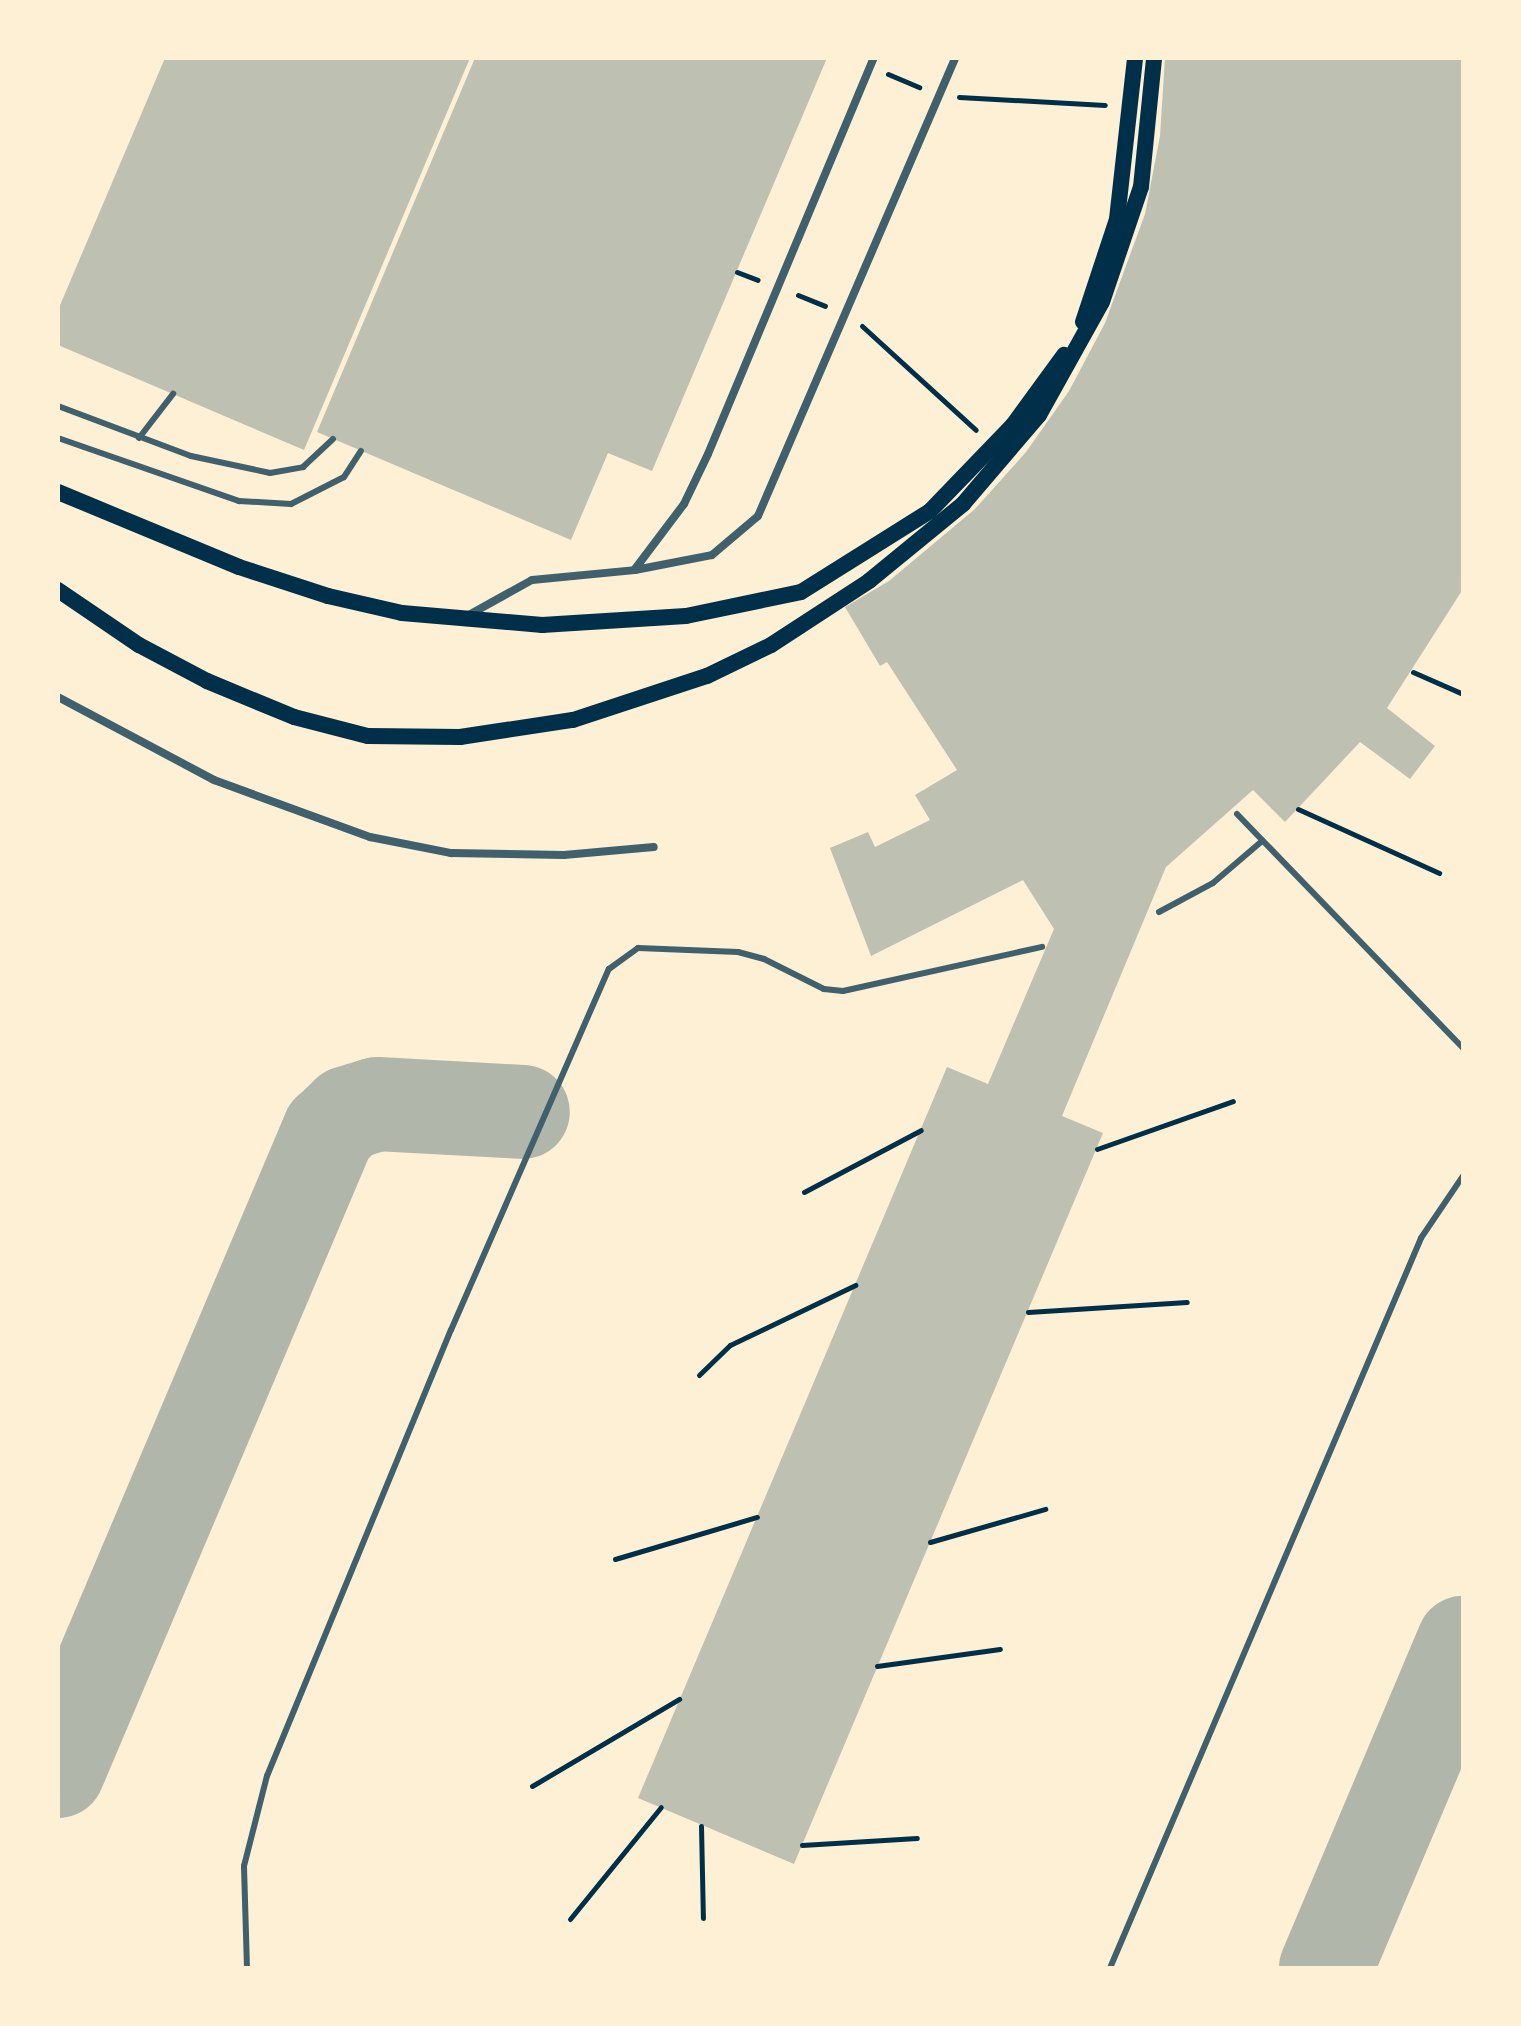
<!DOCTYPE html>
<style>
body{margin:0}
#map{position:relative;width:1521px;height:2026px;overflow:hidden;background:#fdf0d5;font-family:Montserrat,sans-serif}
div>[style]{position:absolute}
.taxiway>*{height:94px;margin:-47px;padding:0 47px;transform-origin:47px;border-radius:47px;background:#b1b6ab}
.building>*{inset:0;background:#bec0b2}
.path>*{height:5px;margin:-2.5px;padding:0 2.5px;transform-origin:2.5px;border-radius:2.5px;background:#003049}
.service>*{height:6px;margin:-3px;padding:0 3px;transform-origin:3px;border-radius:3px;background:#3f606c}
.minor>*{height:8px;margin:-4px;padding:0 4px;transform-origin:4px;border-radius:4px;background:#3f606c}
.secondary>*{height:16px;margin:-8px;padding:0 8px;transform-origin:8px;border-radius:8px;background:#003049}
span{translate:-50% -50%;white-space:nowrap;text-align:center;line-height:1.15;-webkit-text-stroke:8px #fdf0d5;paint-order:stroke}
.frame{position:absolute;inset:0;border:60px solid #fdf0d5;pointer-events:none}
</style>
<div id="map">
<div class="taxiway">
<div style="left:58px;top:1771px;width:695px;rotate:-67.05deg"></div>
<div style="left:329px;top:1131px;width:26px;rotate:-43deg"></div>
<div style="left:348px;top:1113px;width:30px;rotate:-17deg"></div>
<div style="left:377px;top:1104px;width:146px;rotate:3.1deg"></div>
<div style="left:1326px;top:1968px;width:353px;rotate:-67.1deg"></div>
</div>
<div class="building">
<div style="clip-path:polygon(165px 58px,470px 58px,304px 450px,58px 345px,58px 310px)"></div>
<div style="clip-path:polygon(475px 58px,827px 58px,652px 471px,608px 453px,571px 540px,317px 432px)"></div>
<div style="clip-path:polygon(1165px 58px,1463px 58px,1463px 589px,1387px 708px,1435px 746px,1410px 779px,1360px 742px,1285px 822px,1253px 790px,1166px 867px,1062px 1116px,1103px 1133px,794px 1864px,638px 1798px,947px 1067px,988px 1084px,1054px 929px,1023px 880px,871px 956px,830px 848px,868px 832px,875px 847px,930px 820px,915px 795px,957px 770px,887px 662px,880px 666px,845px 607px,889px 581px,975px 509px,1026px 452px,1069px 391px,1105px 323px,1145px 214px,1160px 136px)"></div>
</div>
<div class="path">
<div style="left:888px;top:74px;width:34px;rotate:23deg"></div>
<div style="left:959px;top:97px;width:146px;rotate:3.1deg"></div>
<div style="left:737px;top:272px;width:22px;rotate:21deg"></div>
<div style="left:798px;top:295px;width:29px;rotate:22deg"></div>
<div style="left:862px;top:326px;width:154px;rotate:42.4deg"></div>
<div style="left:1413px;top:672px;width:55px;rotate:23.7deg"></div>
<div style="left:1298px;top:809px;width:155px;rotate:24.4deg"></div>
<div style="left:1097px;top:1149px;width:144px;rotate:-19.4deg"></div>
<div style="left:804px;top:1192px;width:132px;rotate:-27.9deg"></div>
<div style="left:1028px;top:1312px;width:159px;rotate:-3.6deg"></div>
<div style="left:699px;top:1375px;width:43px;rotate:-44.1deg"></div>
<div style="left:730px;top:1345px;width:139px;rotate:-25.6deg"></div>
<div style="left:930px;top:1542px;width:120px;rotate:-16deg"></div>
<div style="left:615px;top:1559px;width:148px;rotate:-16.5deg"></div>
<div style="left:877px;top:1666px;width:124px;rotate:-7.9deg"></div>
<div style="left:532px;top:1786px;width:171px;rotate:-30.6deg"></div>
<div style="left:701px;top:1826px;width:92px;rotate:88.8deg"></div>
<div style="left:802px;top:1845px;width:115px;rotate:-3.5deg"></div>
<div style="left:570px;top:1919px;width:144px;rotate:-50.9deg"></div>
</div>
<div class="service">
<div style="left:58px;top:406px;width:142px;rotate:20.6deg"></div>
<div style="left:191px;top:456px;width:81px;rotate:12.1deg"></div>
<div style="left:270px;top:473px;width:34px;rotate:-10deg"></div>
<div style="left:303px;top:467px;width:41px;rotate:-43deg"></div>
<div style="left:58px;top:438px;width:192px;rotate:19.2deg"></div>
<div style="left:239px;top:501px;width:52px;rotate:3.3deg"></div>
<div style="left:291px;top:504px;width:59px;rotate:-27deg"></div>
<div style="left:344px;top:477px;width:31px;rotate:-57deg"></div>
<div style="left:139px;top:438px;width:56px;rotate:-52.3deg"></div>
<div style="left:1237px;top:814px;width:325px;rotate:46deg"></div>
<div style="left:1159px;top:912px;width:61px;rotate:-28.2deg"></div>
<div style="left:1213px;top:883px;width:65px;rotate:-40.6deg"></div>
<div style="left:247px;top:1968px;width:102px;rotate:-91.7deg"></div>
<div style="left:244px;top:1866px;width:93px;rotate:-75.7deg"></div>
<div style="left:267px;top:1776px;width:482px;rotate:-67.6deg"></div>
<div style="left:451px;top:1330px;width:394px;rotate:-66.4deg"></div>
<div style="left:609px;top:969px;width:36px;rotate:-36deg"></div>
<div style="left:638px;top:948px;width:100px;rotate:2.3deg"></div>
<div style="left:738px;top:952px;width:27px;rotate:15deg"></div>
<div style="left:764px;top:959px;width:67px;rotate:26.6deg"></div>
<div style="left:824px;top:989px;width:19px;rotate:6deg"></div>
<div style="left:843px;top:991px;width:204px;rotate:-12.5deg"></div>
<div style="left:1110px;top:1968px;width:793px;rotate:-66.92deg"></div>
<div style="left:1421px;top:1238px;width:75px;rotate:-55.9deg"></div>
</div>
<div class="minor">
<div style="left:635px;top:569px;width:81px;rotate:-53deg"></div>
<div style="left:684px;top:504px;width:55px;rotate:-64.4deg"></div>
<div style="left:708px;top:454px;width:429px;rotate:-67.3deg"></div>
<div style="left:467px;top:616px;width:74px;rotate:-29deg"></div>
<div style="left:532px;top:580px;width:103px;rotate:-5.5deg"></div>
<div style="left:635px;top:570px;width:78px;rotate:-11deg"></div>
<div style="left:712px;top:555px;width:60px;rotate:-40.3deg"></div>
<div style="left:758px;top:516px;width:499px;rotate:-66.7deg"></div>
<div style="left:58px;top:697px;width:177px;rotate:28deg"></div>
<div style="left:214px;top:780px;width:166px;rotate:20.1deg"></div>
<div style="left:370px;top:837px;width:83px;rotate:11.2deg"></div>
<div style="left:451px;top:853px;width:113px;rotate:1deg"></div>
<div style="left:564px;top:855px;width:90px;rotate:-5.1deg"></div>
</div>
<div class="secondary">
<div style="left:1083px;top:322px;width:108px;rotate:-71.7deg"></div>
<div style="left:1117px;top:219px;width:162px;rotate:-83.6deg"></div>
<div style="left:58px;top:492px;width:196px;rotate:22.5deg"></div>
<div style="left:239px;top:567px;width:94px;rotate:18deg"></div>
<div style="left:328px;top:596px;width:76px;rotate:12.9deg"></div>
<div style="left:402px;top:613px;width:141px;rotate:4.9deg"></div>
<div style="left:542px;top:625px;width:144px;rotate:-3.6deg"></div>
<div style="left:686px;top:616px;width:117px;rotate:-11.8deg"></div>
<div style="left:801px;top:592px;width:152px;rotate:-32.1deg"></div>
<div style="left:930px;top:511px;width:120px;rotate:-46deg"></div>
<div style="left:1013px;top:425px;width:87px;rotate:-53.9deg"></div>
<div style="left:58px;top:590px;width:98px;rotate:34.2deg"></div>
<div style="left:139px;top:645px;width:77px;rotate:27.9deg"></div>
<div style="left:207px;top:681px;width:94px;rotate:22.5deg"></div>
<div style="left:294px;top:717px;width:76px;rotate:14.4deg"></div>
<div style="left:368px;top:736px;width:92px;rotate:0.6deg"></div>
<div style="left:460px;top:737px;width:114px;rotate:-8.6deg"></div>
<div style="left:573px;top:720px;width:141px;rotate:-18.2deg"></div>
<div style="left:707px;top:676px;width:71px;rotate:-25.8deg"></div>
<div style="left:771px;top:645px;width:117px;rotate:-33.1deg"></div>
<div style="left:869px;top:581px;width:122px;rotate:-39.3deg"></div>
<div style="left:963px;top:504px;width:117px;rotate:-49.5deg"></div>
<div style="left:1039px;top:415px;width:129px;rotate:-60.9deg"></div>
<div style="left:1102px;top:302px;width:121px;rotate:-71.3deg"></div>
<div style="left:1141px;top:187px;width:130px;rotate:-84.2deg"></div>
</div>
<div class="frame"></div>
</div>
